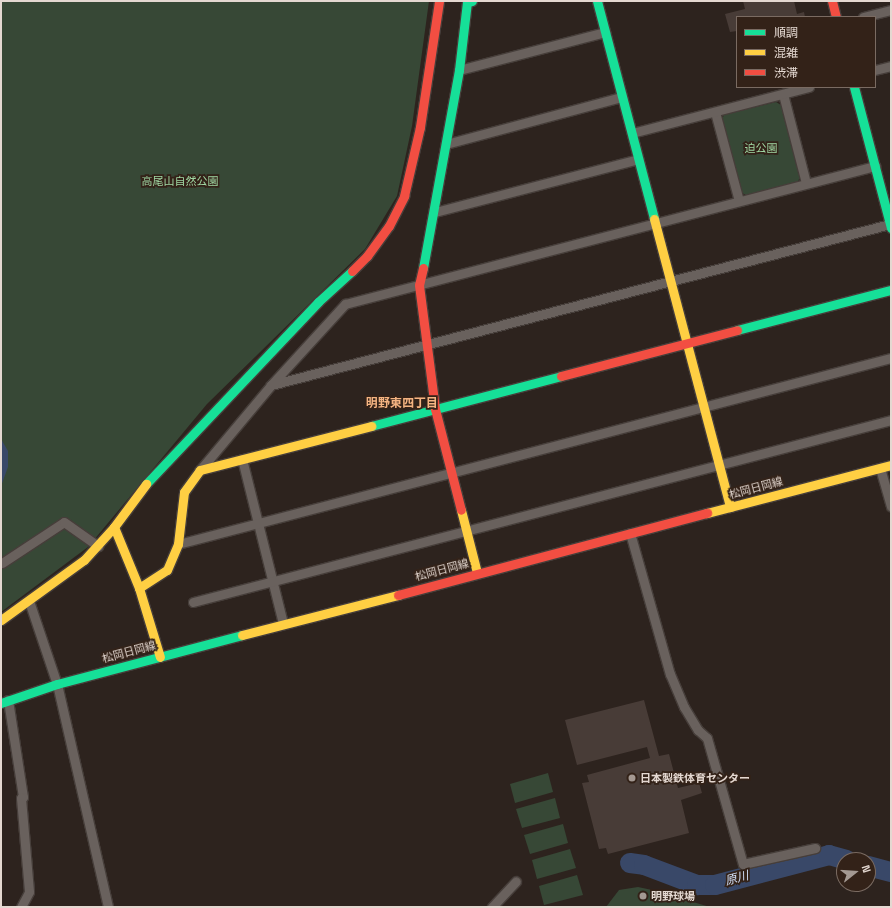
<!DOCTYPE html>
<meta charset="utf-8">
<style>
body{margin:0}
#map{position:relative;width:892px;height:908px;overflow:hidden;background:#2d231e;font-family:"Space Grotesk","Noto Sans JP",sans-serif}
div>[style]{position:absolute}
.green>*{inset:0;background:#374836}
.water>*{inset:0;background:#394868}
.river>*{height:20px;margin:-10px;padding:0 10px;transform-origin:10px;border-radius:10px;background:#394868}
.building>*{inset:0;background:#483c37}
.roads{filter:drop-shadow(1px 0 #463e3a) drop-shadow(-1px 0 #463e3a) drop-shadow(0 1px #463e3a) drop-shadow(0 -1px #463e3a)}
.street>*{height:9px;margin:-4.5px;padding:0 4.5px;transform-origin:4.5px;border-radius:4.5px;background:#69615d}
.fast>*{height:9px;margin:-4.5px;padding:0 4.5px;transform-origin:4.5px;border-radius:4.5px;background:#16e098}
.slow>*{height:9px;margin:-4.5px;padding:0 4.5px;transform-origin:4.5px;border-radius:4.5px;background:#ffcf43}
.jam>*{height:9px;margin:-4.5px;padding:0 4.5px;transform-origin:4.5px;border-radius:4.5px;background:#f24e42}
.dots>*{width:11px;height:11px;translate:-50% -50%;box-sizing:border-box;border:2px solid #332218;border-radius:50%}
span{translate:-50% -50%;white-space:nowrap;text-align:center;line-height:1.15;-webkit-text-stroke:3.5px #332218;paint-order:stroke}
.park-label{font-size:11px;color:#a0d9a4}
.street-label{font-size:11px;color:#e4d8d1}
.poi-label{font-size:11px;color:#e4d8d1;font-weight:700}
.left{translate:0 -50%;text-align:left}
.neighbourhood-label{font-size:12px;color:#f5b482;font-weight:700}
.water-label{font-size:12px;color:#d3e1fa;font-style:italic}
.frame{position:absolute;inset:0;border:2px solid #e4d8d1;pointer-events:none}
.legend{position:absolute;left:736px;top:16px;width:140px;height:72px;box-sizing:border-box;background:#332218;border:1px solid #7a6b62;margin:0;padding:5px 7px;list-style:none;font-size:12px;color:#e4d8d1}
.legend li{display:flex;align-items:center;gap:8px;height:20px}
.legend b{width:20px;border:1px solid #7a6b62}
.north{position:absolute;left:836px;top:852px;width:40px;height:40px;box-sizing:border-box;background:#332218;border:1px solid #7a6b62;border-radius:50%;rotate:73deg;font-size:11px;font-weight:700;line-height:16px;text-align:center;color:#e4d8d1}
.north::after{content:'';display:block;margin:auto;width:14px;height:18px;background:#a49992;clip-path:polygon(50% 0,100% 100%,50% 72%,0 100%)}
</style>
<div id="map">
<div class="green">
<div style="clip-path:polygon(1px 1px,429px 1px,412px 126px,397px 196px,365px 249px,207px 404px,88px 547px,1px 612px)"></div>
<div style="clip-path:polygon(776px 102px,781px 105px,800px 176px,798px 182px,746px 195px,740px 192px,721px 121px,724px 115px)"></div>
<div style="clip-path:polygon(548px 773px,553px 792px,515px 803px,510px 784px)"></div>
<div style="clip-path:polygon(555px 798px,560px 818px,522px 828px,516px 809px)"></div>
<div style="clip-path:polygon(563px 824px,568px 843px,530px 854px,524px 835px)"></div>
<div style="clip-path:polygon(570px 849px,576px 868px,537px 879px,532px 860px)"></div>
<div style="clip-path:polygon(577px 875px,583px 895px,544px 905px,539px 886px)"></div>
<div style="clip-path:polygon(638px 887px,652px 890px,710px 907px,606px 907px,619px 890px)"></div>
</div>
<div class="water">
<div style="clip-path:polygon(1px 439px,8px 451px,8px 467px,1px 486px)"></div>
</div>
<div class="river">
<div style="left:630px;top:863px;width:14px;rotate:8deg"></div>
<div style="left:644px;top:865px;width:57px;rotate:20.7deg"></div>
<div style="left:697px;top:885px;width:18px"></div>
<div style="left:715px;top:885px;width:118px;rotate:-14.7deg"></div>
<div style="left:829px;top:855px;width:18px;rotate:16deg"></div>
<div style="left:868px;top:866px;width:24px;rotate:15deg"></div>
</div>
<div class="building">
<div style="clip-path:polygon(743px 1px,794px 1px,797px 14px,804px 12px,805px 17px,737px 17px,737px 31px,730px 32px,725px 14px,745px 9px)"></div>
<div style="clip-path:polygon(644px 700px,659px 756px,669px 754px,678px 788px,699px 783px,702px 793px,681px 800px,689px 833px,608px 854px,606px 848px,599px 849px,582px 783px,589px 782px,587px 775px,650px 758px,647px 747px,577px 765px,565px 720px)"></div>
</div>
<div class="roads">
<div class="street">
<div style="left:863px;top:17px;width:29px;rotate:-14deg"></div>
<div style="left:459px;top:70px;width:151px;rotate:-14.6deg"></div>
<div style="left:875px;top:70px;width:16px;rotate:-14deg"></div>
<div style="left:783px;top:94px;width:92px;rotate:75.5deg"></div>
<div style="left:715px;top:112px;width:92px;rotate:74.9deg"></div>
<div style="left:632px;top:133px;width:183px;rotate:-14.6deg"></div>
<div style="left:446px;top:144px;width:182px;rotate:-15deg"></div>
<div style="left:435px;top:212px;width:210px;rotate:-14.6deg"></div>
<div style="left:271px;top:385px;width:640px;rotate:-14.58deg"></div>
<div style="left:242px;top:459px;width:170px;rotate:76deg"></div>
<div style="left:880px;top:468px;width:40px;rotate:74deg"></div>
<div style="left:200px;top:470px;width:111px;rotate:-50.1deg"></div>
<div style="left:271px;top:385px;width:110px;rotate:-47.6deg"></div>
<div style="left:345px;top:304px;width:548px;rotate:-14.59deg"></div>
<div style="left:630px;top:533px;width:147px;rotate:74.2deg"></div>
<div style="left:670px;top:674px;width:36px;rotate:67deg"></div>
<div style="left:684px;top:707px;width:27px;rotate:59deg"></div>
<div style="left:698px;top:730px;width:12px;rotate:42deg"></div>
<div style="left:707px;top:738px;width:131px;rotate:74.1deg"></div>
<div style="left:743px;top:864px;width:74px;rotate:-12.5deg"></div>
<div style="left:178px;top:544px;width:737px;rotate:-14.62deg"></div>
<div style="left:2px;top:563px;width:74px;rotate:-33.5deg"></div>
<div style="left:64px;top:522px;width:42px;rotate:35.2deg"></div>
<div style="left:29px;top:601px;width:88px;rotate:71.4deg"></div>
<div style="left:57px;top:684px;width:229px;rotate:77.1deg"></div>
<div style="left:193px;top:602px;width:721px;rotate:-14.61deg"></div>
<div style="left:8px;top:700px;width:98px;rotate:81.2deg"></div>
<div style="left:23px;top:797px;width:2px;rotate:153deg"></div>
<div style="left:21px;top:798px;width:94px;rotate:85.1deg"></div>
<div style="left:29px;top:892px;width:17px;rotate:118deg"></div>
<div style="left:492px;top:907px;width:35px;rotate:-47deg"></div>
</div>
<div class="fast">
<div style="left:597px;top:1px;width:225px;rotate:75.3deg"></div>
<div style="left:854px;top:87px;width:146px;rotate:75.3deg"></div>
<div style="left:423px;top:268px;width:201px;rotate:-79.7deg"></div>
<div style="left:459px;top:70px;width:68px;rotate:-83.3deg"></div>
<div style="left:467px;top:2px;width:5px;rotate:-11deg"></div>
<div style="left:737px;top:330px;width:159px;rotate:-14.6deg"></div>
<div style="left:371px;top:426px;width:196px;rotate:-14.7deg"></div>
<div style="left:146px;top:484px;width:250px;rotate:-46.6deg"></div>
<div style="left:318px;top:302px;width:46px;rotate:-42.4deg"></div>
<div style="left:1px;top:703px;width:59px;rotate:-18.7deg"></div>
<div style="left:57px;top:684px;width:191px;rotate:-14.8deg"></div>
</div>
<div class="slow">
<div style="left:654px;top:219px;width:298px;rotate:75.2deg"></div>
<div style="left:461px;top:510px;width:65px;rotate:75.7deg"></div>
<div style="left:707px;top:513px;width:190px;rotate:-14.6deg"></div>
<div style="left:114px;top:527px;width:66px;rotate:67.7deg"></div>
<div style="left:139px;top:588px;width:72px;rotate:73.1deg"></div>
<div style="left:139px;top:588px;width:33px;rotate:-33deg"></div>
<div style="left:167px;top:570px;width:28px;rotate:-67deg"></div>
<div style="left:178px;top:544px;width:52px;rotate:-83.4deg"></div>
<div style="left:184px;top:492px;width:27px;rotate:-54deg"></div>
<div style="left:200px;top:470px;width:177px;rotate:-14.4deg"></div>
<div style="left:1px;top:620px;width:102px;rotate:-35.9deg"></div>
<div style="left:84px;top:560px;width:45px;rotate:-47.7deg"></div>
<div style="left:114px;top:527px;width:54px;rotate:-53.3deg"></div>
<div style="left:242px;top:635px;width:161px;rotate:-14.4deg"></div>
</div>
<div class="jam">
<div style="left:832px;top:1px;width:16px;rotate:76deg"></div>
<div style="left:423px;top:268px;width:17px;rotate:103deg"></div>
<div style="left:419px;top:285px;width:125px;rotate:82.6deg"></div>
<div style="left:435px;top:409px;width:104px;rotate:75.6deg"></div>
<div style="left:352px;top:271px;width:21px;rotate:-45deg"></div>
<div style="left:367px;top:256px;width:37px;rotate:-54deg"></div>
<div style="left:389px;top:226px;width:34px;rotate:-63deg"></div>
<div style="left:404px;top:196px;width:71px;rotate:-76.9deg"></div>
<div style="left:420px;top:127px;width:127px;rotate:-81.4deg"></div>
<div style="left:561px;top:376px;width:182px;rotate:-14.6deg"></div>
<div style="left:398px;top:595px;width:320px;rotate:-14.9deg"></div>
</div>
</div>
<div class="dots">
<div style="left:632px;top:778px;background:#a49992"></div>
<div style="left:643px;top:896px;background:#a49992"></div>
</div>
<div class="park-label">
<span style="left:761px;top:148px">迫公園</span>
<span style="left:180px;top:181px">高尾山自然公園</span>
</div>
<div class="street-label">
<span style="left:756px;top:488px;rotate:-15deg">松岡日岡線</span>
<span style="left:442px;top:570px;rotate:-15deg">松岡日岡線</span>
<span style="left:129px;top:652px;rotate:-15deg">松岡日岡線</span>
</div>
<div class="poi-label">
<span class="left" style="left:640px;top:778px">日本製鉄体育センター</span>
<span class="left" style="left:651px;top:896px">明野球場</span>
</div>
<div class="neighbourhood-label">
<span style="left:402px;top:404px">明野東四丁目</span>
</div>
<div class="water-label">
<span style="left:737px;top:879px;rotate:-15deg">原川</span>
</div>
<div class="frame"></div>
<ul class="legend">
<li><b style="height:5px;background:#16e098"></b>順調</li>
<li><b style="height:5px;background:#ffcf43"></b>混雑</li>
<li><b style="height:5px;background:#f24e42"></b>渋滞</li>
</ul>
<div class="north">N</div>
</div>
